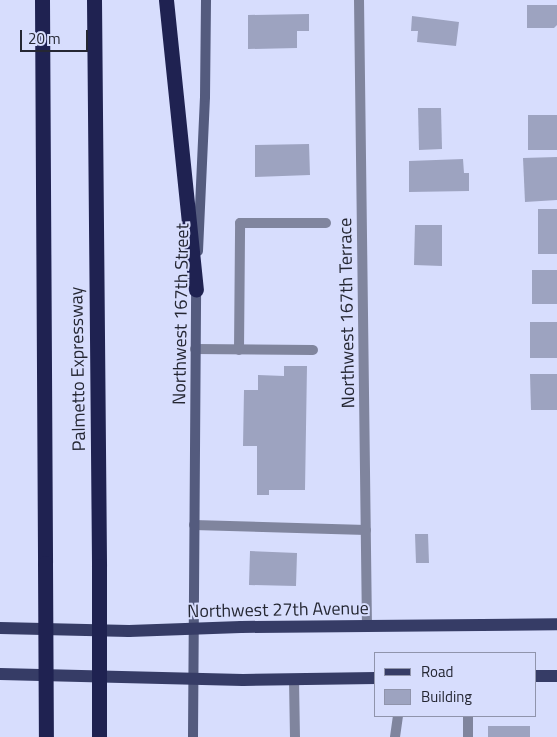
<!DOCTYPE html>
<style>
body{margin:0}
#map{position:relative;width:557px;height:737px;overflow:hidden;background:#d7ddfd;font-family:"Titillium Web",sans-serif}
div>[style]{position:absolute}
.building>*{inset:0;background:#9da3c0}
.lane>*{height:10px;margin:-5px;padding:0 5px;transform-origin:5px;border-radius:5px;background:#80859e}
.street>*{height:10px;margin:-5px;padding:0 5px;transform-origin:5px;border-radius:5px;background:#80859e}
.secondary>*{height:10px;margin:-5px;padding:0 5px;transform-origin:5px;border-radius:5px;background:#545b7e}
.primary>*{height:12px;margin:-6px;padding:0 6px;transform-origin:6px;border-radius:6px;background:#363c66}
.highway>*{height:15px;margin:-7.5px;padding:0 7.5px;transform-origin:7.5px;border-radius:7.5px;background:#1f2251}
.highway-bridge>*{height:15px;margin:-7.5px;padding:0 7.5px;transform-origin:7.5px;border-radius:7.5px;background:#1f2251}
span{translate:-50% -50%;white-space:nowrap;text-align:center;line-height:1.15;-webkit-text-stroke:4px #d7ddfd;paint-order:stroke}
.street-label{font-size:18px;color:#252733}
.legend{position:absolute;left:374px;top:652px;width:162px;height:65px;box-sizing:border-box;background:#d7ddfd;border:1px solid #9094ac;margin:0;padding:6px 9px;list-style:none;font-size:15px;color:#252733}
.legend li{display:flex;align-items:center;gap:10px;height:25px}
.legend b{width:25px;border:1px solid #9094ac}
.scale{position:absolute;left:20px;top:30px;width:68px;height:22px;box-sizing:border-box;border:2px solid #252733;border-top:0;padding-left:6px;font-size:15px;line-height:18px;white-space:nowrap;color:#252733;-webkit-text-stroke:4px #d7ddfd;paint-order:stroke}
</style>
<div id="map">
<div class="building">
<div style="clip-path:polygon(527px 5px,557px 5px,557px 25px,554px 28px,527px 28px)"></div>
<div style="clip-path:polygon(309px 14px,309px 31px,297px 31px,297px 48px,248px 49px,248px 15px)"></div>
<div style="clip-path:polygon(412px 16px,459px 22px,456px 46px,417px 42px,418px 31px,411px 31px)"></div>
<div style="clip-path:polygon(418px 108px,441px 108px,442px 149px,419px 150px)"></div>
<div style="clip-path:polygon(528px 115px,557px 115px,557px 150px,528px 150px)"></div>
<div style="clip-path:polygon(309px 144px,310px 175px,255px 177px,255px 145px)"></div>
<div style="clip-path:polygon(557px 157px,557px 200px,525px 202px,523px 158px)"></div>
<div style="clip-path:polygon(463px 159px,464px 173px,469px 173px,469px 191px,409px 192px,409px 161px)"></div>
<div style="clip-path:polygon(538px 209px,557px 209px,557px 254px,538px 254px)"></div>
<div style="clip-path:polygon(415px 225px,442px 225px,442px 266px,414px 265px)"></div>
<div style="clip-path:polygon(532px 270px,557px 270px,557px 304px,532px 304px)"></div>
<div style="clip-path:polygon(530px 322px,557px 322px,557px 358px,530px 358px)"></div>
<div style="clip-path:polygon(284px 366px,307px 366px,305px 490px,269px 490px,269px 495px,257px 495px,257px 446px,243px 446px,244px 390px,258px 390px,258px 375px,284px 376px)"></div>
<div style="clip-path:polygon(530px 374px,557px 374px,557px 410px,531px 410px)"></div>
<div style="clip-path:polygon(415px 534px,428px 534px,429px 563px,416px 563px)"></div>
<div style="clip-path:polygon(250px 551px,297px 553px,296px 586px,249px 585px)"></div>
<div style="clip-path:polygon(488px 726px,530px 726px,530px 737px,488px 737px)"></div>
</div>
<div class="lane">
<div style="left:195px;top:349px;width:118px;rotate:0.5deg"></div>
<div style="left:239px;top:350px;width:127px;rotate:-89.5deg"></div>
<div style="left:240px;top:223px;width:86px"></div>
<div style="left:194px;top:525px;width:172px;rotate:1.7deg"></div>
<div style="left:294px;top:680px;width:57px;rotate:89deg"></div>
<div style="left:468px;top:716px;width:21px;rotate:90deg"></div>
<div style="left:395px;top:737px;width:21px;rotate:-82deg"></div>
</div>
<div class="street">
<div style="left:359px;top:0;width:625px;rotate:89.27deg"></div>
</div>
<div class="secondary">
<div style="left:198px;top:251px;width:154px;rotate:-87.4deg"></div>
<div style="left:205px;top:97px;width:97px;rotate:-89.4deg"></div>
<div style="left:193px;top:737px;width:454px;rotate:-89.6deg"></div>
</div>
<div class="primary">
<div style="left:0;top:628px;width:129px;rotate:1.3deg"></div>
<div style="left:129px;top:631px;width:112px;rotate:-2deg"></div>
<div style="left:241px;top:627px;width:316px;rotate:-0.5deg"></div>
<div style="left:0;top:674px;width:243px;rotate:1.4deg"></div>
<div style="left:243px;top:680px;width:133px;rotate:-0.9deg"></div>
<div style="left:536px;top:676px;width:21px"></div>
</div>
<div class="highway">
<div style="left:42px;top:0;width:563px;rotate:89.69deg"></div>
<div style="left:94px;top:0;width:566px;rotate:89.49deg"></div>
<div style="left:166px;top:0;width:291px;rotate:84.1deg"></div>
</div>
<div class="highway-bridge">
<div style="left:45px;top:563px;width:174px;rotate:89.7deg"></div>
<div style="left:99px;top:737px;width:171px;rotate:-90deg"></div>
</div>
<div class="street-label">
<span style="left:347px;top:313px;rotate:-91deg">Northwest 167th Terrace</span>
<span style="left:181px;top:314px;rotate:-89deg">Northwest 167th Street</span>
<span style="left:78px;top:369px;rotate:-91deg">Palmetto Expressway</span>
<span style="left:278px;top:610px;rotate:-1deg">Northwest 27th Avenue</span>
</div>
<ul class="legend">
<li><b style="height:6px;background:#363c66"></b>Road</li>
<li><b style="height:14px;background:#9da3c0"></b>Building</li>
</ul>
<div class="scale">20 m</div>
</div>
